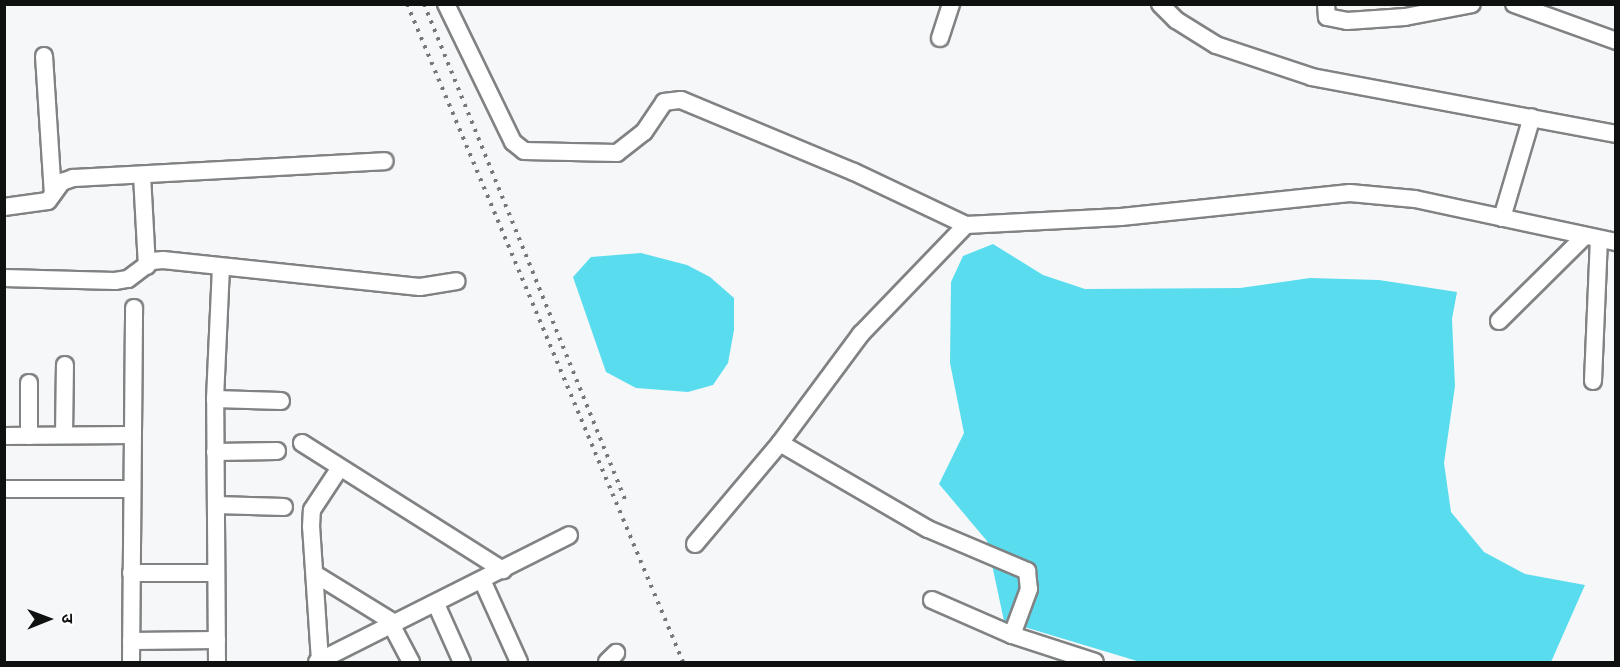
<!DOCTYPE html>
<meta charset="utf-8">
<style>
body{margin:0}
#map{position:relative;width:1620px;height:667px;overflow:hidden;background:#f6f7f9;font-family:"Sofia Sans Condensed","Noto Sans Devanagari",sans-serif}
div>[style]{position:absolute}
.water>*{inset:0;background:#59ddee}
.roads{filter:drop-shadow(2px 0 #818283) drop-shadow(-2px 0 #818283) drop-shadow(0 2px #818283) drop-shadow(0 -2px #818283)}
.minor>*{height:16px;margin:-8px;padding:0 8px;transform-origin:8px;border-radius:8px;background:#fff}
.rail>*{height:4px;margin-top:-2px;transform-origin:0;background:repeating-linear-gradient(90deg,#767778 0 3px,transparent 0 9px)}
span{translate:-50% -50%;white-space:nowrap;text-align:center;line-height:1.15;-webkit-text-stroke:6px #fff;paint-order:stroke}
.frame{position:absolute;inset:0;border:6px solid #0f1010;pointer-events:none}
.north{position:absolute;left:18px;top:589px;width:60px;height:60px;-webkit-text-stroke:4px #fff;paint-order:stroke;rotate:89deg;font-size:16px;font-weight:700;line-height:24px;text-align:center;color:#0f1010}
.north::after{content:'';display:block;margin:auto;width:21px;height:27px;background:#0f1010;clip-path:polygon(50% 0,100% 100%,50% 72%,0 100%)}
</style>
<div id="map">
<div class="water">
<div style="clip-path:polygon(993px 244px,1043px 275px,1085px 289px,1240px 288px,1310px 278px,1379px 280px,1457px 292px,1452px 319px,1455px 386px,1444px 463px,1451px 512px,1484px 552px,1525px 574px,1585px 585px,1551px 662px,1137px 661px,1004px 621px,987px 541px,939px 484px,964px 433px,950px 363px,951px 282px,963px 256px)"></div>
<div style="clip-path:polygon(641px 253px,687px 265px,710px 277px,734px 298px,734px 330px,728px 363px,713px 385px,688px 392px,636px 388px,606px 372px,573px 277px,591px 257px)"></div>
</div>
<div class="roads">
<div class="minor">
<div style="left:446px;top:4px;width:153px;rotate:64.1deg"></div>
<div style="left:513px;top:142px;width:14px;rotate:39deg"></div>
<div style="left:524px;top:151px;width:93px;rotate:1.2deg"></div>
<div style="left:617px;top:153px;width:34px;rotate:-38deg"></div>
<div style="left:644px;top:132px;width:36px;rotate:-56deg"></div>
<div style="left:664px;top:102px;width:17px;rotate:-7deg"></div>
<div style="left:681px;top:100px;width:187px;rotate:22.6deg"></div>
<div style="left:854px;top:172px;width:124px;rotate:25.3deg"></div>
<div style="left:1160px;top:4px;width:23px;rotate:45deg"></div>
<div style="left:1176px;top:20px;width:47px;rotate:32deg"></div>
<div style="left:1216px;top:45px;width:101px;rotate:18.4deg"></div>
<div style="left:1312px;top:77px;width:309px;rotate:10.6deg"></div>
<div style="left:1326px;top:4px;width:13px;rotate:86deg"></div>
<div style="left:1327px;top:17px;width:20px;rotate:11deg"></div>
<div style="left:1347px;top:21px;width:58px;rotate:-3.9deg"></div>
<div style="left:1405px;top:17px;width:68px;rotate:-11deg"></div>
<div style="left:1514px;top:4px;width:109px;rotate:19.9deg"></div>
<div style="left:940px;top:38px;width:36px;rotate:-72deg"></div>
<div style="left:44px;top:56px;width:138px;rotate:86.3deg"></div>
<div style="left:142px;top:175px;width:91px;rotate:86.9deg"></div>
<div style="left:4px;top:207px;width:44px;rotate:-7.8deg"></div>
<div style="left:48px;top:201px;width:24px;rotate:-54deg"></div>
<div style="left:62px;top:182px;width:12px;rotate:-20deg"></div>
<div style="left:73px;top:178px;width:312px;rotate:-3.1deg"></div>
<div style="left:1502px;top:218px;width:105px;rotate:-73.5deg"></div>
<div style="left:4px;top:278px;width:111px;rotate:1.5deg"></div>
<div style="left:115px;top:281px;width:13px;rotate:-9deg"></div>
<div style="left:128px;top:279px;width:30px;rotate:-37deg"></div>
<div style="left:152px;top:261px;width:11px;rotate:-5deg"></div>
<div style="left:163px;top:260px;width:258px;rotate:6deg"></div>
<div style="left:420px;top:287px;width:37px;rotate:-9deg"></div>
<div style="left:1499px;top:321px;width:121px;rotate:-44.7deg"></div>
<div style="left:1593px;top:381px;width:142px;rotate:-87.6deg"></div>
<div style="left:29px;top:383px;width:53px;rotate:90deg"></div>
<div style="left:215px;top:399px;width:66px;rotate:1.7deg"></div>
<div style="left:64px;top:435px;width:70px;rotate:-89.2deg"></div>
<div style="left:4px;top:436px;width:127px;rotate:-0.5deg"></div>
<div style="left:302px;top:443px;width:238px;rotate:32.3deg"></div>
<div style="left:780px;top:443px;width:171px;rotate:30.2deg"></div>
<div style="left:928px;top:529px;width:108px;rotate:23deg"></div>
<div style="left:1027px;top:571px;width:18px;rotate:84deg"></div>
<div style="left:1029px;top:589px;width:49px;rotate:110.3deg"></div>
<div style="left:215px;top:452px;width:62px;rotate:-0.9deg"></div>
<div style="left:4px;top:489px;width:127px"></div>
<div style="left:216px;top:505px;width:68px;rotate:1.7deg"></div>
<div style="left:695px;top:544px;width:132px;rotate:-49.9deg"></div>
<div style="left:780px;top:443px;width:136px;rotate:-53.4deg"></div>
<div style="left:861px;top:334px;width:151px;rotate:-46.1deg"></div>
<div style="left:966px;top:225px;width:155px;rotate:-3deg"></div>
<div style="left:1121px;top:217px;width:230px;rotate:-6deg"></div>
<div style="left:1350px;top:193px;width:65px;rotate:5.3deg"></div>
<div style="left:1415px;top:199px;width:206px;rotate:12.1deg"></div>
<div style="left:131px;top:573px;width:85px"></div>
<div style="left:315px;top:574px;width:95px;rotate:31.7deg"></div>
<div style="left:482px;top:580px;width:90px;rotate:65.7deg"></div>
<div style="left:932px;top:600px;width:87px;rotate:23.6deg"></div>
<div style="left:1012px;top:635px;width:87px;rotate:18deg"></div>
<div style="left:436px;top:604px;width:64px;rotate:65.9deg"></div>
<div style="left:392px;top:626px;width:41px;rotate:62.2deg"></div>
<div style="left:131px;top:641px;width:86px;rotate:-0.7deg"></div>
<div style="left:320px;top:661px;width:134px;rotate:-93.8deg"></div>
<div style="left:311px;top:527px;width:17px;rotate:-87deg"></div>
<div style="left:312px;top:510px;width:49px;rotate:-56.6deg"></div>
<div style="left:131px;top:662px;width:354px;rotate:-89.5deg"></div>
<div style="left:217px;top:662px;width:263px;rotate:-90.4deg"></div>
<div style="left:215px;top:399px;width:132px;rotate:-87.4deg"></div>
<div style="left:317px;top:662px;width:282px;rotate:-26.7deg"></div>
<div style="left:607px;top:662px;width:13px;rotate:-45deg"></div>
</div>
</div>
<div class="rail">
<div style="left:407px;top:4px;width:714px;rotate:67.24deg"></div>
<div style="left:424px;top:4px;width:537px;rotate:67.92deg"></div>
</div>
<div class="frame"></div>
<div class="north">उ</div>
</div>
